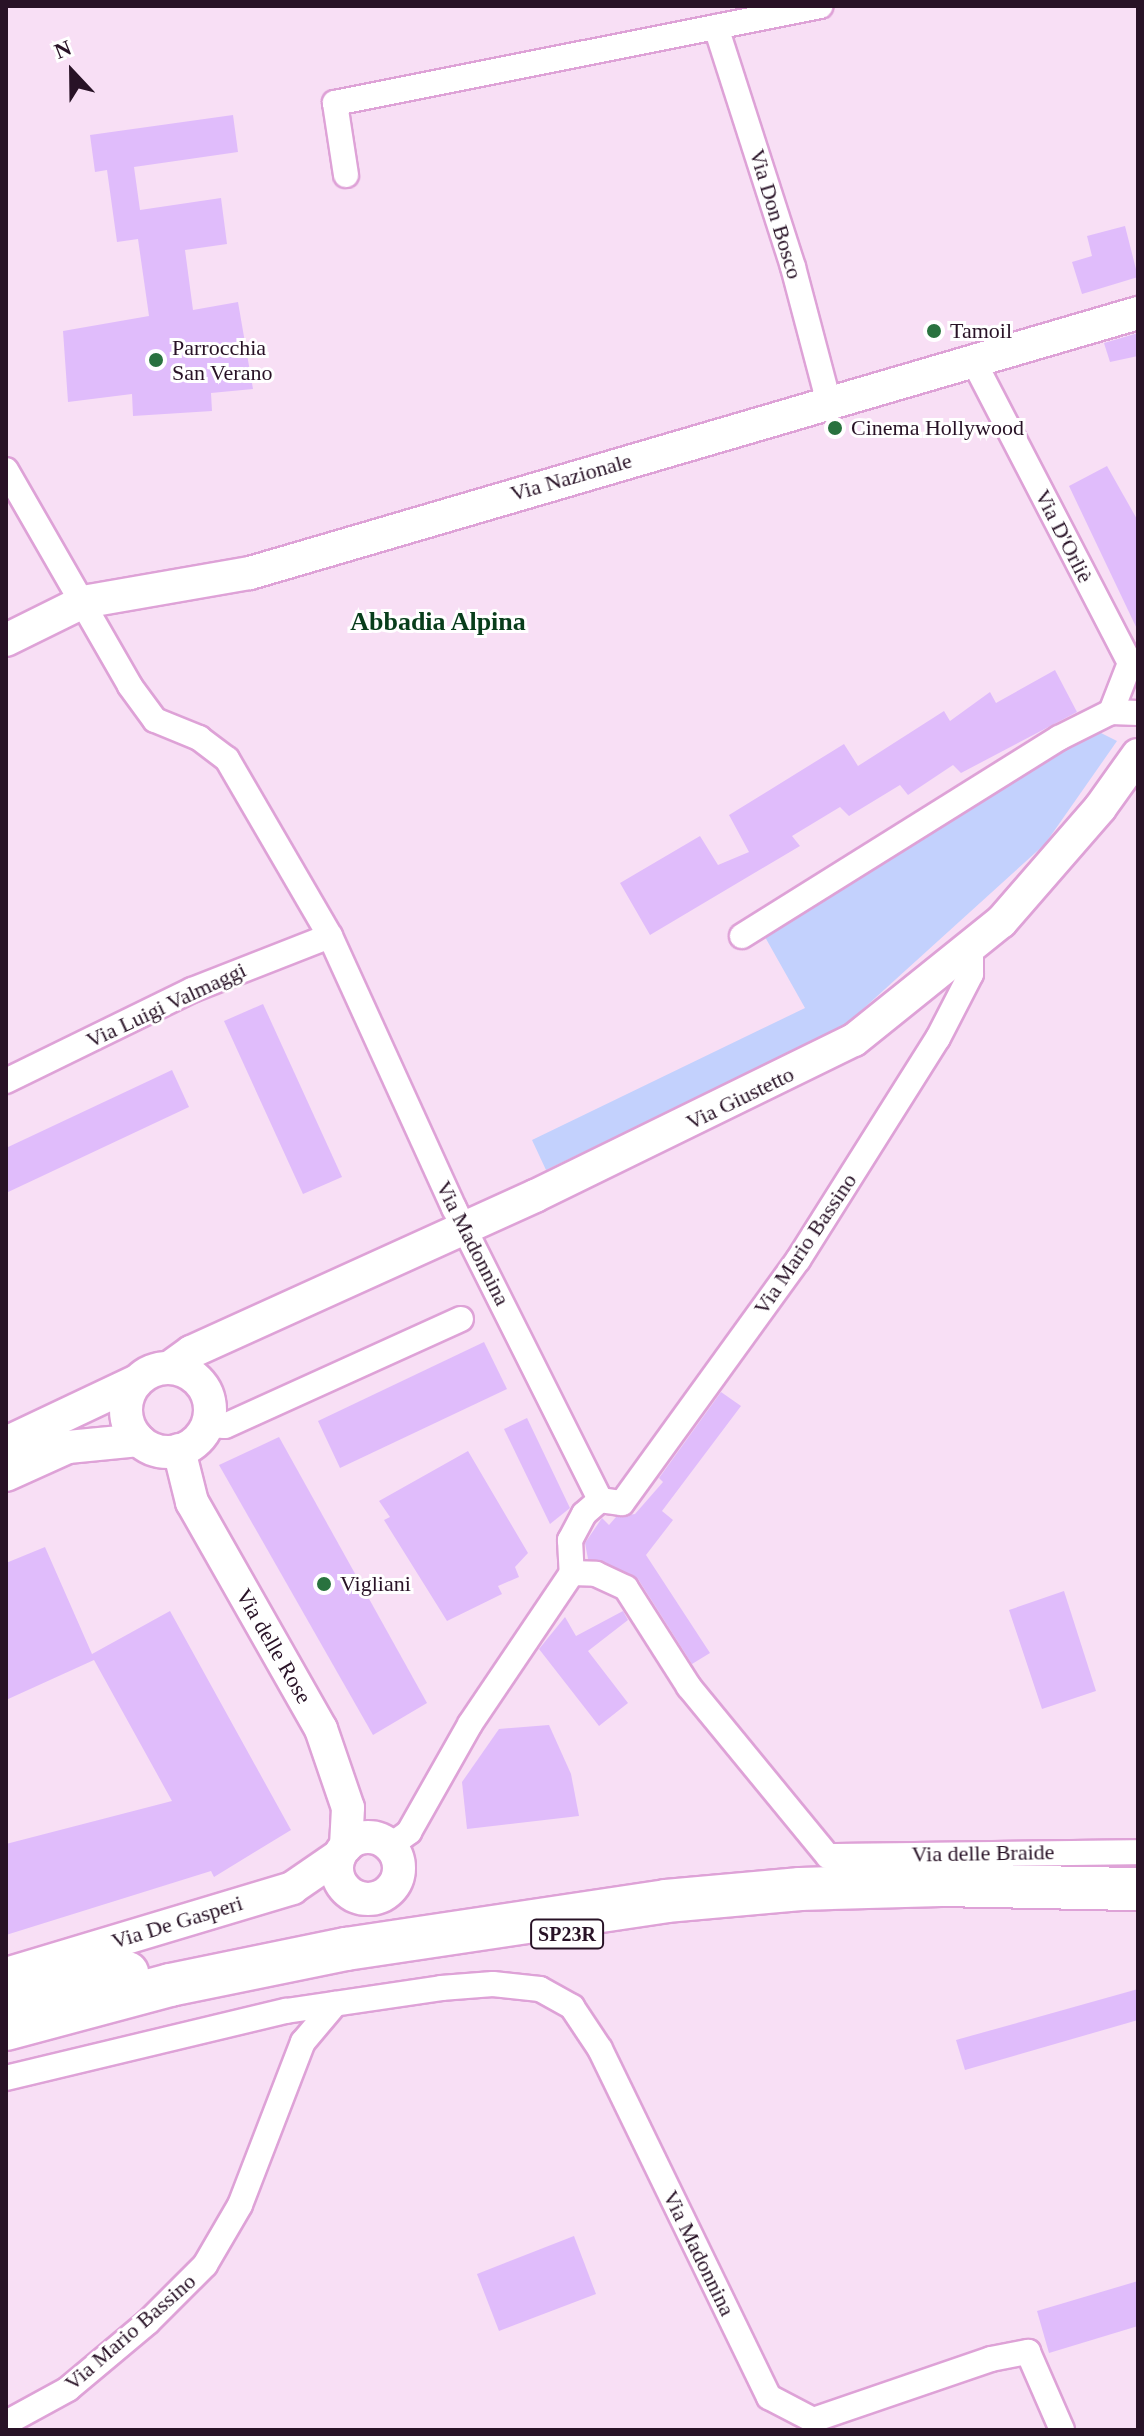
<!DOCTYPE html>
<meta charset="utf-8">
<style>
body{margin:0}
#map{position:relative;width:1144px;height:2436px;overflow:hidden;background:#f8dff5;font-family:"Times New Roman",serif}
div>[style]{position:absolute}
.green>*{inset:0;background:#c3d1fd}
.building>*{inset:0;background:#e0bcfb}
.roads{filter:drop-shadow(2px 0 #dea2d7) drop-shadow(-2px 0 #dea2d7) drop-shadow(0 2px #dea2d7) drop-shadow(0 -2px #dea2d7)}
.street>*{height:24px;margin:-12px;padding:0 12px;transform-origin:12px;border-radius:12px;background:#fff}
.secondary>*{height:32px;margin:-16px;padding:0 16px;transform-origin:16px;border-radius:16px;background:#fff}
.secondary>.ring{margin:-16px;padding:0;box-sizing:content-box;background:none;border:32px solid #fff;border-radius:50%}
.highway>*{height:42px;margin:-21px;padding:0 21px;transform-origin:21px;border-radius:21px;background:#fff}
.dots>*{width:22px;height:22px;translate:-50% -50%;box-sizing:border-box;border:4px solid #fff;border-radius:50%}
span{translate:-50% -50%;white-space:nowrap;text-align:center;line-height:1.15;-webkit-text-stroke:6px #fff;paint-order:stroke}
.shield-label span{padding:2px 6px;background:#fff;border:2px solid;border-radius:6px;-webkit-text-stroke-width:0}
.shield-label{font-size:20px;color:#281226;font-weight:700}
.street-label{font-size:22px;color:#281226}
.poi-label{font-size:22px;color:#281226}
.left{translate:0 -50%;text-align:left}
.quarter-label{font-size:26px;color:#083d1b;font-weight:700}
.frame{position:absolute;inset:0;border:8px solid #281226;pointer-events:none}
.north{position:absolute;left:32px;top:32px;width:80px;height:80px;-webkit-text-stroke:6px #fff;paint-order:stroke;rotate:338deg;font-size:22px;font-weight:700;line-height:32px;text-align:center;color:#281226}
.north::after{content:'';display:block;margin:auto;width:28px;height:36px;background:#281226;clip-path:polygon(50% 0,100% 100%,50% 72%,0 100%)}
</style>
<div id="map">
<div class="green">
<div style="clip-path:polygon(1093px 729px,1117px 741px,1045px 844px,842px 1028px,546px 1170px,532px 1140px,805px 1008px,765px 937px)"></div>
</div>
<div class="building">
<div style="clip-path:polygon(233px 115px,238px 152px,134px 167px,140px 210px,221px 198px,227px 244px,185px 250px,193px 310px,238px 302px,253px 389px,211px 393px,212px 411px,133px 416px,132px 394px,68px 402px,63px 331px,149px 316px,138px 239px,117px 242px,107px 170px,95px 172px,90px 135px)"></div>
<div style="clip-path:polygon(1125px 226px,1138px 277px,1082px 294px,1072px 262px,1092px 256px,1087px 236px)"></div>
<div style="clip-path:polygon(1138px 333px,1138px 356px,1110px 362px,1104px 343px)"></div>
<div style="clip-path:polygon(1107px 466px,1138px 521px,1138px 631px,1069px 486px)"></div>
<div style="clip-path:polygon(1055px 670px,1077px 712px,961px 773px,953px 765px,908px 795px,900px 785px,849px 816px,840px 807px,792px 836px,800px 846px,650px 935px,620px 883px,700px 836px,718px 865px,749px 852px,729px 815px,844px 744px,858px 766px,944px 711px,950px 721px,990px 692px,996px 703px)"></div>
<div style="clip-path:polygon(263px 1004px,342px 1177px,303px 1194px,224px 1021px)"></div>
<div style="clip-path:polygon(172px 1070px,189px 1107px,6px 1193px,6px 1148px)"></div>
<div style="clip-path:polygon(484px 1342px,507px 1389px,340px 1468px,318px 1421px)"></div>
<div style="clip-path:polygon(721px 1392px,741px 1406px,662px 1511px,673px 1520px,646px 1555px,710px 1653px,692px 1664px,638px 1579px,588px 1559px,585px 1543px,602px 1518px,609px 1525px,616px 1517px,635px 1514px,663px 1482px,659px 1478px)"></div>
<div style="clip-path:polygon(527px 1418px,570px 1508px,550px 1524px,504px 1429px)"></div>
<div style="clip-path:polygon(279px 1437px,427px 1703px,373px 1735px,219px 1465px)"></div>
<div style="clip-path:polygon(468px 1451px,528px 1553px,515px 1567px,519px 1577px,498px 1586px,502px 1594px,447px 1621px,384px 1520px,390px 1517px,379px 1501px)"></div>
<div style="clip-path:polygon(45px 1547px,92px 1654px,170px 1611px,291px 1830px,214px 1877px,211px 1871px,6px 1935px,6px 1844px,172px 1801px,94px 1660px,6px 1700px,6px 1563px)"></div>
<div style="clip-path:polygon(1064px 1591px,1096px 1691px,1042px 1709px,1009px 1610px)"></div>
<div style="clip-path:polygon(623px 1611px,628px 1620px,588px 1651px,628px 1703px,599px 1726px,539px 1649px,565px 1617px,576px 1636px)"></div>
<div style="clip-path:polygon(549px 1725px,571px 1774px,579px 1816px,467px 1829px,462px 1782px,499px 1729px)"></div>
<div style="clip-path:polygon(1138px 1989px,1138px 2020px,965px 2070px,956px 2040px)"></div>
<div style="clip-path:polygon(574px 2236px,596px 2294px,499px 2331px,477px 2274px)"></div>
<div style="clip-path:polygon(1138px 2281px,1138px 2326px,1049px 2353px,1037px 2311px)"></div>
</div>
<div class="roads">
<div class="street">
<div style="left:716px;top:27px;width:252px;rotate:72.2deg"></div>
<div style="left:793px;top:267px;width:141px;rotate:75.2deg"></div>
<div style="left:346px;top:175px;width:73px;rotate:-98.7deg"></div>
<div style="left:335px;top:103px;width:495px;rotate:-11.3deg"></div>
<div style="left:974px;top:362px;width:339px;rotate:62.6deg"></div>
<div style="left:1130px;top:663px;width:53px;rotate:111.2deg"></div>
<div style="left:6px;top:470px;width:249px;rotate:60.1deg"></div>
<div style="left:130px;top:686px;width:42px;rotate:53.7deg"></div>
<div style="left:155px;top:720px;width:48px;rotate:22.2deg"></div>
<div style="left:199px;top:738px;width:35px;rotate:37deg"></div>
<div style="left:227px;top:759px;width:205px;rotate:59.8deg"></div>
<div style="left:330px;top:936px;width:299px;rotate:65.5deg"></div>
<div style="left:454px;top:1208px;width:326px;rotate:63.4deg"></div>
<div style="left:600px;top:1500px;width:21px;rotate:139deg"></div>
<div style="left:584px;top:1514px;width:30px;rotate:118deg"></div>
<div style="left:570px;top:1540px;width:33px;rotate:87deg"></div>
<div style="left:742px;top:936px;width:374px;rotate:-32deg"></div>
<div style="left:1059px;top:738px;width:58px;rotate:-26.6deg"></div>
<div style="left:1111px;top:712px;width:27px;rotate:2deg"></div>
<div style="left:6px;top:1081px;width:207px;rotate:-26.1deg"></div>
<div style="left:192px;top:990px;width:148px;rotate:-21.4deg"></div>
<div style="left:207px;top:1425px;width:18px;rotate:3deg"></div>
<div style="left:225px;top:1426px;width:259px;rotate:-24.4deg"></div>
<div style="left:600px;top:1500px;width:22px;rotate:8deg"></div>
<div style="left:622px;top:1503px;width:300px;rotate:-54.1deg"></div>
<div style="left:798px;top:1260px;width:262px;rotate:-57.8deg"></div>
<div style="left:938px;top:1038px;width:72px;rotate:-62.7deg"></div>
<div style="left:971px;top:974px;width:24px;rotate:-90deg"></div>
<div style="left:572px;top:1573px;width:24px;rotate:2deg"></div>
<div style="left:596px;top:1574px;width:33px;rotate:25deg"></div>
<div style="left:626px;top:1588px;width:117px;rotate:57.5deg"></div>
<div style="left:689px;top:1687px;width:219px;rotate:50.6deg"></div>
<div style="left:828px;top:1856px;width:310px;rotate:-0.7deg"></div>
<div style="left:390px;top:1846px;width:24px;rotate:-36deg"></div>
<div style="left:409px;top:1832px;width:124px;rotate:-60.5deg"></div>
<div style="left:470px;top:1724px;width:182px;rotate:-56deg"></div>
<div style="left:6px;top:2078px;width:288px;rotate:-13.5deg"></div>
<div style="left:286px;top:2011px;width:157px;rotate:-8.4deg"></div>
<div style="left:441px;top:1988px;width:52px;rotate:-4.4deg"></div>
<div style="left:493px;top:1984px;width:47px;rotate:6.1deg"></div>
<div style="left:540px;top:1989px;width:37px;rotate:29deg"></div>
<div style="left:572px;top:2007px;width:50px;rotate:56.3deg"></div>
<div style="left:600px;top:2049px;width:387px;rotate:64.1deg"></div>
<div style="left:769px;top:2397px;width:50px;rotate:27.6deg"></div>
<div style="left:813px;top:2420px;width:188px;rotate:-18.9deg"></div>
<div style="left:991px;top:2359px;width:38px;rotate:-11deg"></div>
<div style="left:1028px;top:2352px;width:85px;rotate:66.4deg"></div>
<div style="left:6px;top:2423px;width:71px;rotate:-28.7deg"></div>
<div style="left:68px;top:2389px;width:104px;rotate:-39.9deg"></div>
<div style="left:148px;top:2322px;width:81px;rotate:-45deg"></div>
<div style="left:205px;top:2265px;width:69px;rotate:-59.7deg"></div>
<div style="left:240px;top:2205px;width:175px;rotate:-68.9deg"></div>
<div style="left:303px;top:2042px;width:50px;rotate:-49.9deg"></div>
</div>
<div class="secondary">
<div style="left:6px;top:640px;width:86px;rotate:-26.3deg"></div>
<div style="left:83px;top:602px;width:169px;rotate:-9.9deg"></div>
<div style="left:250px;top:573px;width:925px;rotate:-16.32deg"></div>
<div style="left:169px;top:1368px;width:27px;rotate:-36deg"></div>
<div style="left:191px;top:1352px;width:378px;rotate:-24.4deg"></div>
<div style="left:535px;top:1196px;width:355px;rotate:-26.1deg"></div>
<div style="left:854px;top:1040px;width:189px;rotate:-38.8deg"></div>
<div style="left:1001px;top:922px;width:151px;rotate:-49deg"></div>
<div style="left:1100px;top:808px;width:65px;rotate:-54.4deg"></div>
<div class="ring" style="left:126px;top:1368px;width:52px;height:52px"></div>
<div style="left:6px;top:1443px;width:145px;rotate:-25.3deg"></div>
<div style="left:179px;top:1450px;width:54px;rotate:76deg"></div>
<div style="left:192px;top:1502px;width:261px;rotate:60.4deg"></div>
<div style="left:321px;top:1729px;width:83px;rotate:71.1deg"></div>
<div style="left:348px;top:1808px;width:39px;rotate:93deg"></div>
<div style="left:6px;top:1475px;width:68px;rotate:-24.3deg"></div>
<div style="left:68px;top:1447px;width:71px;rotate:-5.6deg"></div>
<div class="ring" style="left:337px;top:1837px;width:30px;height:30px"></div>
<div style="left:6px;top:1974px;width:299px;rotate:-16.7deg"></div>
<div style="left:292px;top:1888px;width:58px;rotate:-34.5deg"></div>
</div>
<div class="highway">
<div style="left:6px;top:1987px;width:122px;rotate:-6.6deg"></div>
<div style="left:6px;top:2029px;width:170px;rotate:-15deg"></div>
<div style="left:170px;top:1985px;width:180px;rotate:-11.6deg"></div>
<div style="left:346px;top:1949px;width:324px;rotate:-8.5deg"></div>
<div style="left:666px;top:1901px;width:135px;rotate:-5.1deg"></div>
<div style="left:800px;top:1889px;width:141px;rotate:-1.6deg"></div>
<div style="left:941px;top:1885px;width:197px;rotate:1.2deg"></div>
</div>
</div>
<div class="dots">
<div style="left:934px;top:331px;background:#29723f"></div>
<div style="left:156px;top:360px;background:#29723f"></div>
<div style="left:835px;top:428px;background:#29723f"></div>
<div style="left:324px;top:1584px;background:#29723f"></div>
</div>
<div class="shield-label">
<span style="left:567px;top:1934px">SP23R</span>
</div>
<div class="street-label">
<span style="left:776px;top:214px;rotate:73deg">Via Don Bosco</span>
<span style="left:571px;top:477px;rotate:-16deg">Via Nazionale</span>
<span style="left:1064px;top:536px;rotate:63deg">Via D'Orliè</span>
<span style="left:166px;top:1005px;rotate:-25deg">Via Luigi Valmaggi</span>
<span style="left:740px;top:1098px;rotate:-26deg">Via Giustetto</span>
<span style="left:473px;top:1243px;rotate:63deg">Via Madonnina</span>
<span style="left:805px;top:1244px;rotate:-56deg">Via Mario Bassino</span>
<span style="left:274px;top:1646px;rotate:60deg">Via delle Rose</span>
<span style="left:983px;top:1853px;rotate:-1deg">Via delle Braide</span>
<span style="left:177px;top:1922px;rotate:-17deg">Via De Gasperi</span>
<span style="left:699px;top:2253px;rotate:64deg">Via Madonnina</span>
<span style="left:130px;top:2332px;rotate:-41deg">Via Mario Bassino</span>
</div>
<div class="poi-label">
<span class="left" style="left:950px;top:331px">Tamoil</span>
<span class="left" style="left:172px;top:360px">Parrocchia<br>San Verano</span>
<span class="left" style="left:851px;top:428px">Cinema Hollywood</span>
<span class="left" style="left:340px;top:1584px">Vigliani</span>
</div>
<div class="quarter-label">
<span style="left:438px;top:622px">Abbadia Alpina</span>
</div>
<div class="frame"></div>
<div class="north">N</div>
</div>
